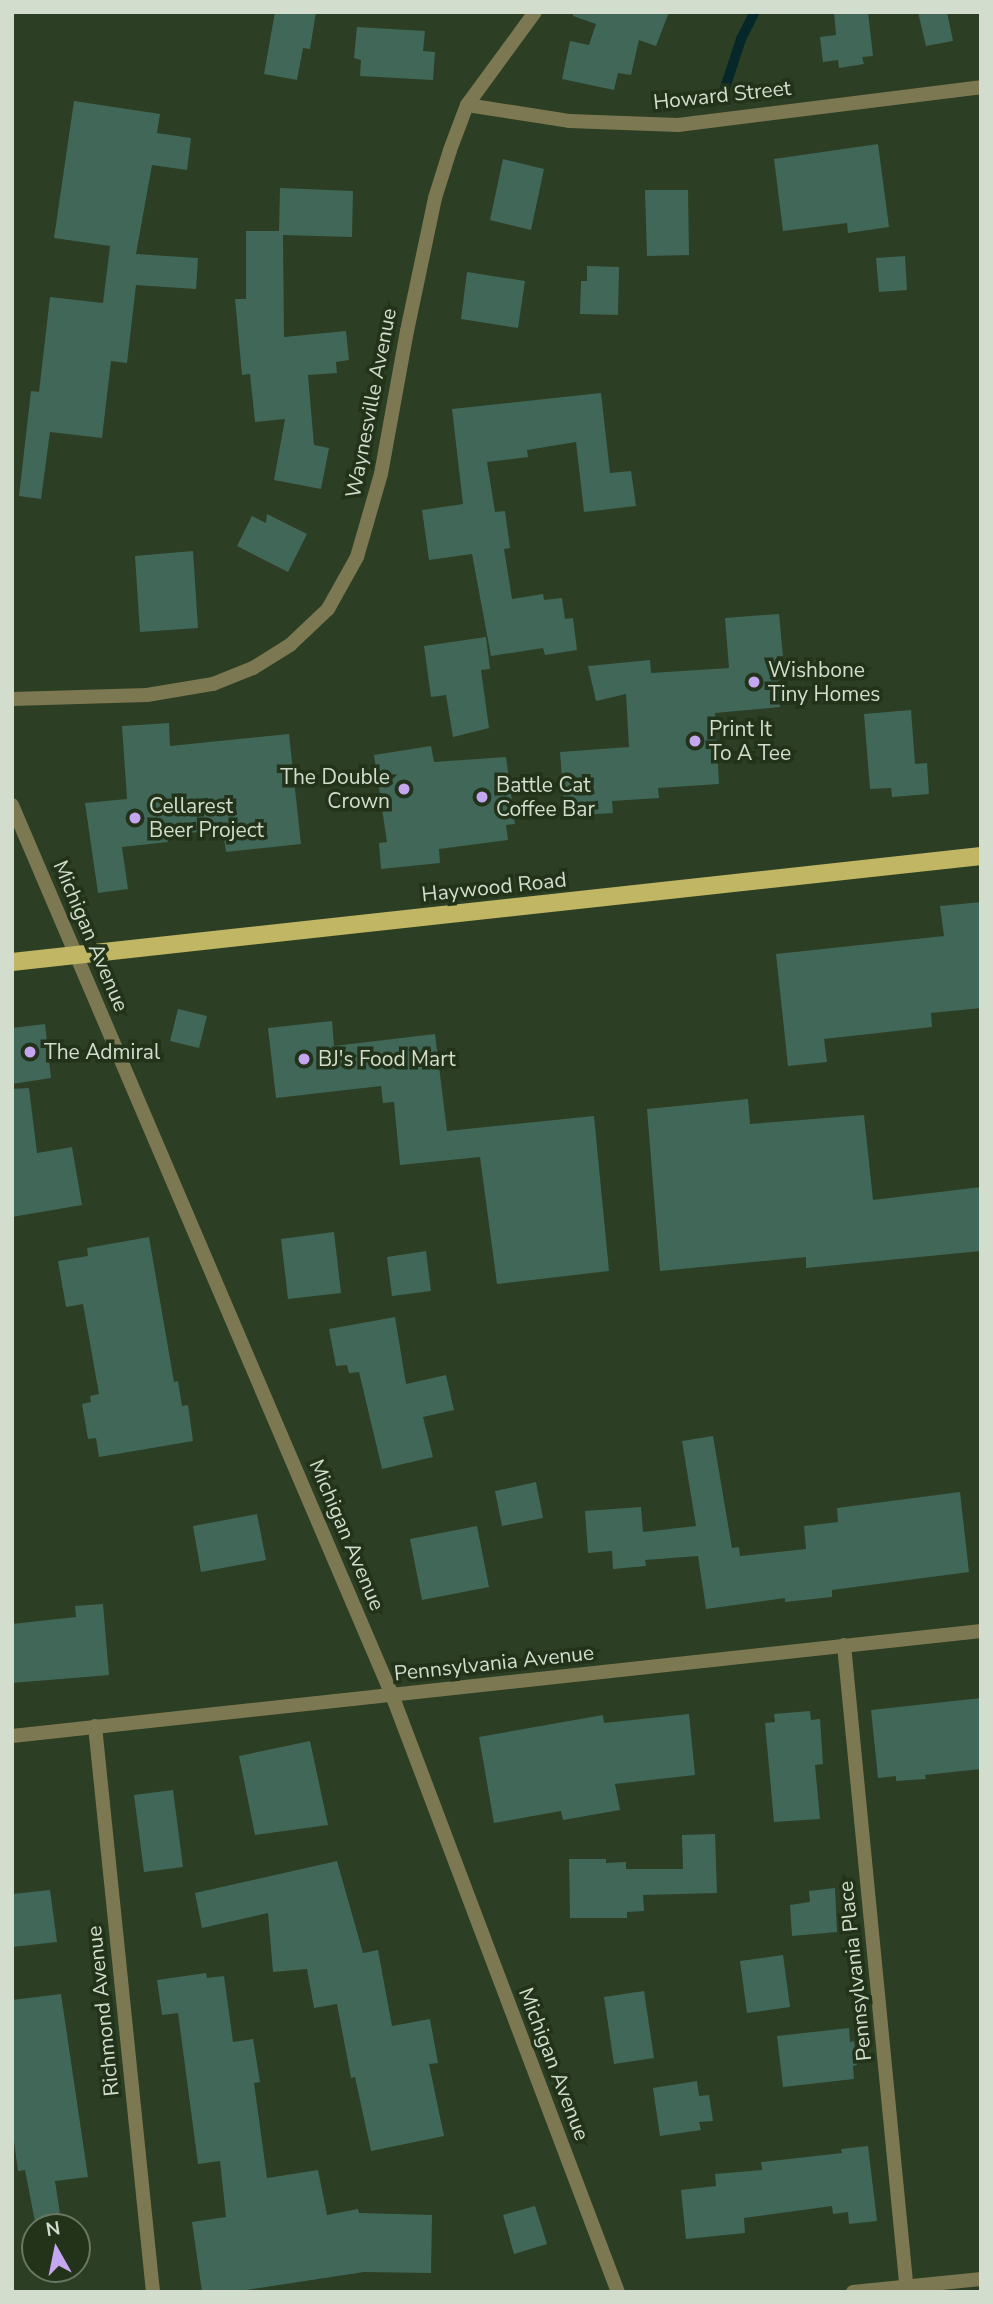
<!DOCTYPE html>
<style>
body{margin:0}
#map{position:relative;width:993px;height:2304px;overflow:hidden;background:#2c3e24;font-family:"Nunito Sans",sans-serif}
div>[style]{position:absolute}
.stream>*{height:10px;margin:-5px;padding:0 5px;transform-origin:5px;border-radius:5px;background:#06282b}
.building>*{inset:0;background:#416759}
.minor>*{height:14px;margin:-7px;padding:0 7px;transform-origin:7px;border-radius:7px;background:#7c7851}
.primary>*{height:18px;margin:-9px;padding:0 9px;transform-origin:9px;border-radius:9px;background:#c0b663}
.dots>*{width:19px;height:19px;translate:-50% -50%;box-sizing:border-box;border:4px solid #22331a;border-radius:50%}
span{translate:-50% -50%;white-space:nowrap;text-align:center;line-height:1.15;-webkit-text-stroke:7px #22331a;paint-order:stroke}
.street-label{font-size:21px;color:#d2ddcd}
.poi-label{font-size:21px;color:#d2ddcd}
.left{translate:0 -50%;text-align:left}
.right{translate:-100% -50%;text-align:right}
.frame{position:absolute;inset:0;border:14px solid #d2ddcd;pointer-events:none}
.north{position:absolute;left:21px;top:2213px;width:70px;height:70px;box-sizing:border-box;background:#22331a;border:2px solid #687762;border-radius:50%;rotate:351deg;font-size:19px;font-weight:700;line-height:28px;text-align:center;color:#d2ddcd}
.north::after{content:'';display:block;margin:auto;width:24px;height:32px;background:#c5a6f0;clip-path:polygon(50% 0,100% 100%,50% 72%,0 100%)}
</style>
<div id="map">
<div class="stream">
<div style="left:725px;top:88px;width:52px;rotate:-71.9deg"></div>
<div style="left:741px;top:39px;width:30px;rotate:-63deg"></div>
</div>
<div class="building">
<div style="clip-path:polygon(275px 12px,316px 12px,310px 49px,303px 48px,297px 80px,264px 74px)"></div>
<div style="clip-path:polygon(573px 12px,669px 12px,656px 46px,639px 40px,631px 75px,618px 73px,614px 90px,562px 79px,570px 41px,589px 45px,596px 24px,573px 16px)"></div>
<div style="clip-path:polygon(834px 12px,868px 12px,873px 56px,862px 57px,864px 64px,839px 68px,838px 60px,823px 62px,820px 37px,836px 35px)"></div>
<div style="clip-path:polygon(918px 12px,947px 12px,953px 41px,926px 46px)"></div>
<div style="clip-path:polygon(357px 27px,425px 31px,423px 51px,435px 52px,433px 80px,360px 76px,361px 60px,354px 58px)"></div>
<div style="clip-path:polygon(74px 101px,160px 114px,157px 133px,191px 138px,187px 170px,152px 165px,136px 254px,198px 258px,196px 289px,136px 285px,127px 363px,111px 361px,102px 438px,50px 432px,41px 499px,19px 496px,31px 391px,39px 392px,50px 297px,103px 303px,110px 246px,54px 238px)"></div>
<div style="clip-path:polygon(878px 144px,889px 227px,848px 233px,847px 223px,783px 231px,774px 159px)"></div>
<div style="clip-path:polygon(503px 159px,544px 169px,531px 230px,490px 220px)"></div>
<div style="clip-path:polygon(280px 188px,353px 191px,352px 237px,283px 235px,284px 337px,346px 331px,349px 360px,336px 362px,337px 373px,308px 375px,314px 445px,329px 448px,321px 489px,274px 480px,285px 419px,255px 422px,250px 374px,242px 375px,235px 299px,246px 299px,246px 231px,279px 231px)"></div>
<div style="clip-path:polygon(645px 190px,688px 190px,689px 255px,647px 256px)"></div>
<div style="clip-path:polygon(905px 256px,907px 290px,879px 292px,876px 258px)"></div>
<div style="clip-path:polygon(587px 266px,619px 267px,618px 315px,580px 314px,581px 281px,587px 281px)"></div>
<div style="clip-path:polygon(467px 272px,525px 281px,518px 328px,461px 319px)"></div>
<div style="clip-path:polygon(601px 393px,610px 473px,631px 471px,636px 506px,584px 512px,576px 442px,527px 450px,528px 457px,487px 462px,495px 512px,505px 511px,510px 548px,504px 549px,512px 599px,543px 594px,544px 600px,562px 598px,565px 619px,573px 618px,577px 650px,545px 655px,543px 648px,491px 656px,472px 554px,429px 560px,422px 510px,463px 504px,452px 409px)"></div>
<div style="clip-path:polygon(267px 514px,307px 534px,288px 572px,237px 546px,252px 516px,266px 523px)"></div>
<div style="clip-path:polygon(193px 551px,198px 628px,140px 632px,135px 556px)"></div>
<div style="clip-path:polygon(779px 614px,783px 656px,777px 656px,780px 707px,715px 713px,719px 784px,658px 788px,659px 798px,612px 801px,613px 813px,565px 816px,560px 752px,629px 747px,626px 694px,596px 701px,588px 666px,650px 660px,651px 673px,729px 668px,725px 618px)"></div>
<div style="clip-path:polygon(486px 637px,490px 669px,481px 670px,489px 728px,453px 737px,446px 695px,431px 697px,424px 646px)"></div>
<div style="clip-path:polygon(911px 710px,915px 764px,927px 763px,929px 794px,892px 797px,891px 788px,870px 789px,864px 714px)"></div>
<div style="clip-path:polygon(169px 723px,170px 746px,289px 734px,301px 844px,226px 852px,223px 830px,167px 835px,168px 842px,122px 847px,128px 889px,98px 893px,85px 803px,127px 799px,122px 726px)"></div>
<div style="clip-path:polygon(431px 746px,434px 762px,506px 757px,515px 824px,506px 825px,508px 840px,439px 849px,440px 863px,381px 869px,379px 843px,387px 842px,374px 755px)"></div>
<div style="clip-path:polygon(981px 902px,981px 1008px,931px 1013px,932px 1027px,824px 1039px,827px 1062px,788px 1066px,776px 954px,944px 936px,940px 906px)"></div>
<div style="clip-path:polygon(178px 1009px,207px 1016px,199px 1048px,170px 1041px)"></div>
<div style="clip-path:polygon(332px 1021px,334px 1046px,435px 1034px,447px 1131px,594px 1116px,609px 1271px,497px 1284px,480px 1157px,400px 1165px,394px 1102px,383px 1103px,381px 1086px,276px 1098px,268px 1028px)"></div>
<div style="clip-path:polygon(45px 1024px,51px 1078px,12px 1084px,12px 1028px)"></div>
<div style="clip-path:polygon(29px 1088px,37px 1153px,72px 1147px,82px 1205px,12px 1217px,12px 1089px)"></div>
<div style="clip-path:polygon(748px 1099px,750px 1124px,864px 1115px,873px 1200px,981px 1187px,981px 1251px,806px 1268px,806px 1257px,660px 1271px,647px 1109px)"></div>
<div style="clip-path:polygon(334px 1232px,341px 1293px,288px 1299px,281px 1239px)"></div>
<div style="clip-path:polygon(149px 1237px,174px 1382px,178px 1381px,182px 1406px,188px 1405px,193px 1441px,99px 1457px,96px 1438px,88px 1439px,82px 1404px,91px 1402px,90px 1396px,99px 1394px,83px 1304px,66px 1307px,58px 1261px,88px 1256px,87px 1248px)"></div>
<div style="clip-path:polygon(426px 1251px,431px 1291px,392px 1296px,387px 1257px)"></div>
<div style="clip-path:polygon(395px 1317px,406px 1384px,446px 1375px,454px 1410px,423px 1417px,433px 1457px,382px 1469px,359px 1372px,349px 1373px,347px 1365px,336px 1366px,329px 1329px)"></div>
<div style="clip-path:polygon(713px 1436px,732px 1548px,739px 1547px,740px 1556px,806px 1549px,804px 1526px,838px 1522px,837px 1508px,960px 1492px,969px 1572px,832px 1590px,832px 1597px,785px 1602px,785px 1598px,706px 1609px,698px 1556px,645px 1560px,646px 1566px,613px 1569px,612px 1551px,588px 1553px,585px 1511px,641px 1507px,643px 1532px,696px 1526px,682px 1441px)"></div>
<div style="clip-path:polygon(536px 1482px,543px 1518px,502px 1526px,495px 1491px)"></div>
<div style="clip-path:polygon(257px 1514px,266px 1560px,201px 1572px,193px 1526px)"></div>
<div style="clip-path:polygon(477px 1526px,489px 1587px,422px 1600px,410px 1539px)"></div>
<div style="clip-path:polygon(103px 1604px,109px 1675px,12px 1683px,12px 1624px,76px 1617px,75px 1606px)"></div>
<div style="clip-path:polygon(981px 1698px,981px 1769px,925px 1775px,926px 1779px,896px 1781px,896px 1776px,878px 1778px,871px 1710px)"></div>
<div style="clip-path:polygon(810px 1711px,811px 1720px,820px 1719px,823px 1764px,815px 1765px,820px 1819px,774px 1822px,765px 1723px,775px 1722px,774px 1714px)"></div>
<div style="clip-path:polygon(689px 1714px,695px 1775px,615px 1784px,620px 1810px,563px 1820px,561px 1811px,494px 1823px,479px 1737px,603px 1715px,604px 1723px)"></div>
<div style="clip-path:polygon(310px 1741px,328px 1825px,255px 1835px,239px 1756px)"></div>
<div style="clip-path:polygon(173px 1790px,183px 1867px,144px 1872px,134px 1795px)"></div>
<div style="clip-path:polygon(715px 1834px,717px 1893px,643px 1895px,644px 1911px,627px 1912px,627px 1918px,570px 1918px,569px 1859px,606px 1859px,606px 1863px,626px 1862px,626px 1869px,683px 1869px,682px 1835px)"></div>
<div style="clip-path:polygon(337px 1861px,363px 1953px,378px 1950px,392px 2026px,430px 2019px,438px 2063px,429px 2064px,444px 2136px,371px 2151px,355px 2077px,351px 2078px,337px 2004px,314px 2008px,307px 1969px,273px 1972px,268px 1913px,202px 1928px,195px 1893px)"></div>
<div style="clip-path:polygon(835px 1888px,837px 1932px,792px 1936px,790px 1905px,810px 1902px,809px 1891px)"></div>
<div style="clip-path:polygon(50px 1890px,57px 1942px,12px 1947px,12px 1894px)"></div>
<div style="clip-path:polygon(783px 1955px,790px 2007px,747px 2013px,740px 1961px)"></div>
<div style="clip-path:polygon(206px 1973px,207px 1978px,224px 1976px,233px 2042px,253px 2039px,260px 2082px,254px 2083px,267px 2178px,318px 2170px,327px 2215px,358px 2209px,359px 2213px,432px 2215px,431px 2273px,364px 2272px,233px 2292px,202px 2292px,192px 2222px,226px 2217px,220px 2161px,198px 2164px,178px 2013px,162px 2015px,157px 1980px)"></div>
<div style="clip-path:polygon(644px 1991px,654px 2058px,614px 2064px,604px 1997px)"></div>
<div style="clip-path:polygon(61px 1994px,88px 2177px,55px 2181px,62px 2227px,36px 2227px,25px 2170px,18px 2171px,12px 2126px,12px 2000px)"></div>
<div style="clip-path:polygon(849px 2028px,850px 2042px,854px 2041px,857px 2065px,853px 2066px,854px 2079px,783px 2087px,777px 2036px)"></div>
<div style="clip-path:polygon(697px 2081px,699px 2096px,709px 2095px,713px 2121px,699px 2122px,701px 2130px,660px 2136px,653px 2088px)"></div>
<div style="clip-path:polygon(868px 2146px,877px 2221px,849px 2224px,848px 2212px,833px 2214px,832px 2206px,744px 2218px,745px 2233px,686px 2239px,681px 2190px,716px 2186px,715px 2174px,762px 2170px,761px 2162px,842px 2153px,841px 2149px)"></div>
<div style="clip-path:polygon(535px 2206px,547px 2244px,514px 2254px,503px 2215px)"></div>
</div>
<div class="minor">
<div style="left:467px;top:105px;width:103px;rotate:8.9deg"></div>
<div style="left:569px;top:121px;width:109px;rotate:2.1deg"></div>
<div style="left:678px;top:125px;width:305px;rotate:-7.1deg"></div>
<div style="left:12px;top:699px;width:135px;rotate:-1.7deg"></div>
<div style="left:147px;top:695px;width:67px;rotate:-9.5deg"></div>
<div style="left:213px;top:684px;width:43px;rotate:-21.8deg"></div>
<div style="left:253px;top:668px;width:44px;rotate:-31.9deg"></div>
<div style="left:290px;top:645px;width:52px;rotate:-43.5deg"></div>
<div style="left:328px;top:609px;width:60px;rotate:-60.9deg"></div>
<div style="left:357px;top:557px;width:86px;rotate:-73.9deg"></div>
<div style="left:381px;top:474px;width:145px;rotate:-79.7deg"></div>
<div style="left:407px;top:331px;width:136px;rotate:-78.1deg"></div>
<div style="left:435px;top:198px;width:50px;rotate:-72.6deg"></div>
<div style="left:450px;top:150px;width:48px;rotate:-69.3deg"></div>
<div style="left:467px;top:105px;width:115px;rotate:-53.8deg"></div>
<div style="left:12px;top:805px;width:968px;rotate:66.88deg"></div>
<div style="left:392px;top:1695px;width:638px;rotate:69.27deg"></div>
<div style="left:844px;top:1645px;width:650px;rotate:84.44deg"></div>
<div style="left:95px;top:1726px;width:569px;rotate:84.15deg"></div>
<div style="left:12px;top:1736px;width:975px;rotate:-6.18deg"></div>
<div style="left:853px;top:2292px;width:129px;rotate:-5.8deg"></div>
</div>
<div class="primary">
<div style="left:12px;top:962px;width:975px;rotate:-6.24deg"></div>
</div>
<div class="dots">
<div style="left:754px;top:682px;background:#c5a6f0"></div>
<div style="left:695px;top:741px;background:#c5a6f0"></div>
<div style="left:404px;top:789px;background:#c5a6f0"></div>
<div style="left:482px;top:797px;background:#c5a6f0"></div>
<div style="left:135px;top:818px;background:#c5a6f0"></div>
<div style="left:30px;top:1052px;background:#c5a6f0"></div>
<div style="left:304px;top:1059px;background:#c5a6f0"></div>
</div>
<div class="street-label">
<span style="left:722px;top:95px;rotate:-6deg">Howard Street</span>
<span style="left:371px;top:403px;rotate:-79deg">Waynesville Avenue</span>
<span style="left:494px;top:887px;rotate:-6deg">Haywood Road</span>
<span style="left:91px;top:936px;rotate:67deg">Michigan Avenue</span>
<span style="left:347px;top:1535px;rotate:67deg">Michigan Avenue</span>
<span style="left:494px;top:1663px;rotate:-6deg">Pennsylvania Avenue</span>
<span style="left:855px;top:1971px;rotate:-96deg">Pennsylvania Place</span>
<span style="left:103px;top:2011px;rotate:-96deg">Richmond Avenue</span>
<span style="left:554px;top:2064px;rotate:69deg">Michigan Avenue</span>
</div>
<div class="poi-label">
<span class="left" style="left:768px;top:682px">Wishbone<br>Tiny Homes</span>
<span class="left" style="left:709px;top:741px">Print It<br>To A Tee</span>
<span class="right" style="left:390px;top:789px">The Double<br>Crown</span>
<span class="left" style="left:496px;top:797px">Battle Cat<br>Coffee Bar</span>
<span class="left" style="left:149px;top:818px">Cellarest<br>Beer Project</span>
<span class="left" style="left:44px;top:1052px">The Admiral</span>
<span class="left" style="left:318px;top:1059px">BJ's Food Mart</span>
</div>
<div class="frame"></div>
<div class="north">N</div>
</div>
